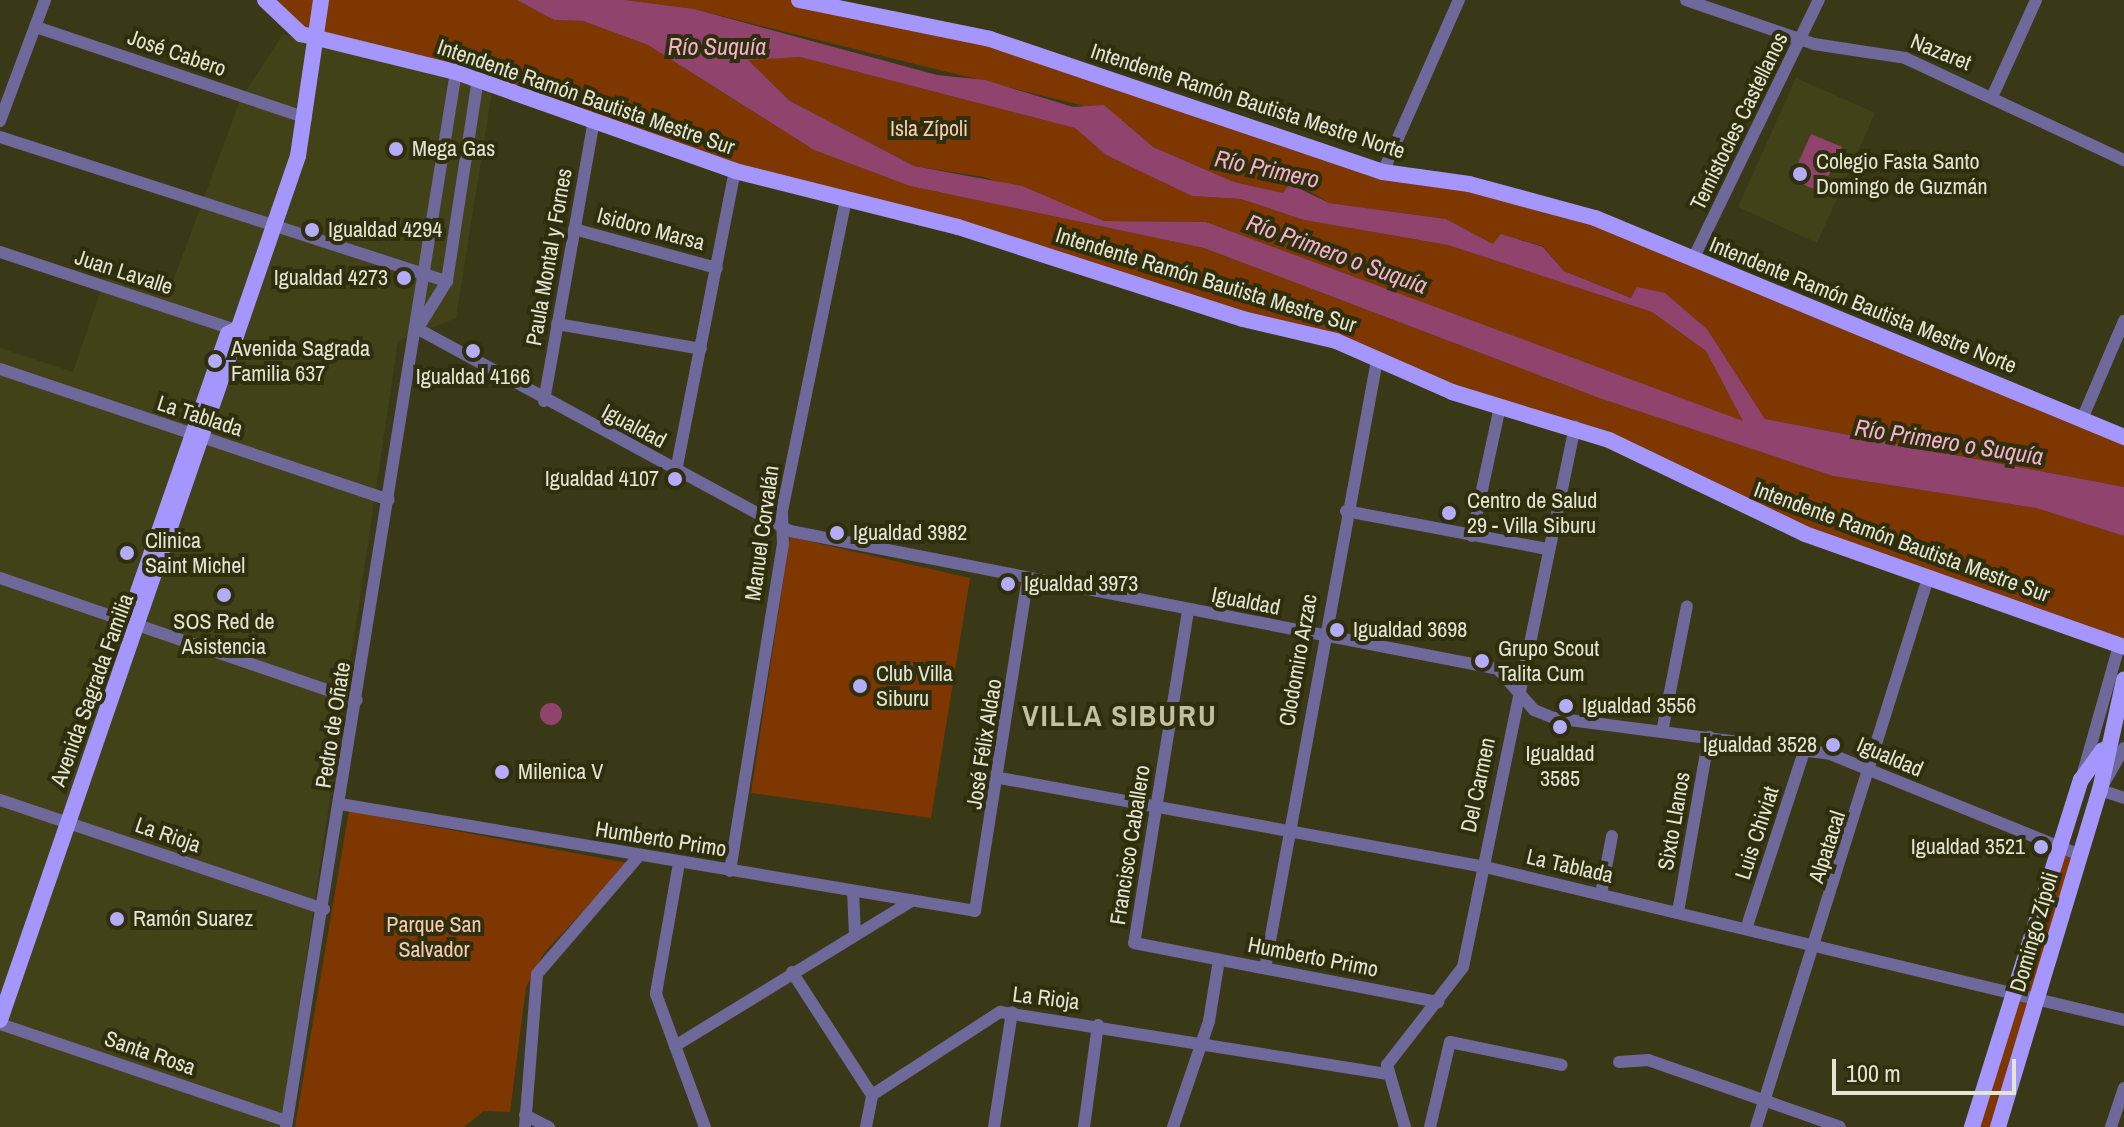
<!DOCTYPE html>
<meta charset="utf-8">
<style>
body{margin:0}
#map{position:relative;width:2124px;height:1127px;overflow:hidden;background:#393918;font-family:"Archivo Narrow",sans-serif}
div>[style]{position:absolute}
.built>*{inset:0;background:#424219}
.green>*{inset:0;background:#7f3701}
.water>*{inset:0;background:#90436c}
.round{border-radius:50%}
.minor>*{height:12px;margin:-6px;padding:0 6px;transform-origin:6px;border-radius:6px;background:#6e689b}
.major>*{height:16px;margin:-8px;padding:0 8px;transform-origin:8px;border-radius:8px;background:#a596fe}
.dots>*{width:22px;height:22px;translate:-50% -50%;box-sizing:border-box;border:4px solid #2f2e0d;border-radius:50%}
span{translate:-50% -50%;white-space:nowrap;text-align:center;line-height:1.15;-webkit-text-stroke:8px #2f2e0d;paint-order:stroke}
.street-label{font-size:22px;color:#e4e5d2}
.park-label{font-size:22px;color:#f7ccb5}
.poi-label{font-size:22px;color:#e4e5d2}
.left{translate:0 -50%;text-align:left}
.right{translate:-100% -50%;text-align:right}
.water-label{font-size:24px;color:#f3b1d0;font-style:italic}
.district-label{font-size:30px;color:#c1c29d;font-weight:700;letter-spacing:2px}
.scale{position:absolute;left:1832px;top:1059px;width:184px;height:36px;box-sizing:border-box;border:4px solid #e4e5d2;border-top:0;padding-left:10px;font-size:24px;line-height:28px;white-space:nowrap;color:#e4e5d2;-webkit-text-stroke:6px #2f2e0d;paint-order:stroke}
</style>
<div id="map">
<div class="built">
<div style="clip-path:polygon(283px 34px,492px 91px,456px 318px,398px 341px,281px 1127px,0 1127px,0 348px,73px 372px,106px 275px,169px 292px,241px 98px)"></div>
<div style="clip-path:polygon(1796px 78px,1875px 113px,1817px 243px,1738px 207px)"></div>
</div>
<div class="green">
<div style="clip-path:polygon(265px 0,517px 0,554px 20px,583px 21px,648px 45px,814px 150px,910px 186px,1204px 248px,1602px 399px,1833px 476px,2036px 508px,2124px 536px,2124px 647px,1867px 557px,1609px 440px,1080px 263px,845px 203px,478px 78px,301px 34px)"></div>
<div style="clip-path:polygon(625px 0,799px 0,941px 28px,1368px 168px,1595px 218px,2124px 437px,2124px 487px,1765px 419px,1707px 329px,1665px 293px,1632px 298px,1564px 271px,1543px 246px,1518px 239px,1493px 244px,1446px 219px,1329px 203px,1303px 187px,1283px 193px,1234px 182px,1153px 147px,1108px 112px,694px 9px)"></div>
<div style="clip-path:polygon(800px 57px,1075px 128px,1106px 155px,1192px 196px,1241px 199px,1304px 220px,1448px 245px,1652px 312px,1706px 351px,1744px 422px,1206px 222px,1104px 221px,984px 177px,914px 166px,790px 101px,747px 59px)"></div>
<div style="clip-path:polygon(790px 537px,970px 578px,931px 818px,751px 793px)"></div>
<div style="clip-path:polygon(349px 811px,628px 863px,544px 953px,526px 987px,510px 1112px,484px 1111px,464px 1127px,295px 1127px)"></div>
<div style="clip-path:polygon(2059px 847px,2080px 855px,1998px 1127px,1972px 1127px)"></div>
</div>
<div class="water">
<div style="clip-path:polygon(evenodd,517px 0,625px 0,694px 9px,937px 75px,985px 80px,1073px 107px,1104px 105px,1153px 147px,1234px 182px,1283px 193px,1290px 184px,1329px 203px,1446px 219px,1493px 244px,1501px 234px,1543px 247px,1564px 271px,1631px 298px,1637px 287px,1665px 293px,1707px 329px,1765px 419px,2124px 487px,2124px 536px,2036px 508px,1833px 476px,1602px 399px,1204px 248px,910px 186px,814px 150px,648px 45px,583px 21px,554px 20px,517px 0,800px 57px,1075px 128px,1106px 155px,1192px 196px,1241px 199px,1304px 220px,1448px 245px,1652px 312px,1706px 351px,1743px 421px,1206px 222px,1104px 221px,1022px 186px,914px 166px,790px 101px,748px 60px,800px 57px)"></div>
<div style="clip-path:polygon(1811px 134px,1842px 147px,1821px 192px,1791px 179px)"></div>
<div class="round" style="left:540px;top:703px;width:22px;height:22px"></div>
</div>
<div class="minor">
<div style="left:1686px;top:0;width:135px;rotate:19deg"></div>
<div style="left:1814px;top:44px;width:92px;rotate:8.7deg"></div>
<div style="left:1905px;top:58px;width:242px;rotate:25deg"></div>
<div style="left:36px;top:27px;width:285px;rotate:18.6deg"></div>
<div style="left:1993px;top:95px;width:104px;rotate:-65.6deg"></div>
<div style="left:0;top:121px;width:129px;rotate:-69.6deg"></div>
<div style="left:0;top:137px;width:470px;rotate:17.9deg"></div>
<div style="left:1383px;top:172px;width:188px;rotate:-66.2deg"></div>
<div style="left:574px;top:229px;width:148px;rotate:15.3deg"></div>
<div style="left:0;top:252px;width:249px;rotate:18.3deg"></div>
<div style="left:1693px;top:259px;width:288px;rotate:-64.1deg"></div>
<div style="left:421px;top:323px;width:49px;rotate:-58.2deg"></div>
<div style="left:447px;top:281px;width:205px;rotate:-81.3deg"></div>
<div style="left:557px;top:324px;width:146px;rotate:9.8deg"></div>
<div style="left:418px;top:329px;width:423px;rotate:28.5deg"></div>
<div style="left:790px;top:531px;width:721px;rotate:11.03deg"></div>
<div style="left:1498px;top:669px;width:55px;rotate:48.7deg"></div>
<div style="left:1534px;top:710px;width:22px;rotate:22deg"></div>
<div style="left:1554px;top:718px;width:278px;rotate:7.4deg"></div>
<div style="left:1830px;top:754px;width:270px;rotate:22deg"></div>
<div style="left:0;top:369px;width:410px;rotate:18.6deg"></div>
<div style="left:544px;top:401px;width:285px;rotate:-79.9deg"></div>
<div style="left:2082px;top:419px;width:107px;rotate:-66.8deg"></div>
<div style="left:676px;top:471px;width:306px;rotate:-78.9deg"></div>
<div style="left:1346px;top:511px;width:206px;rotate:10.7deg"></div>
<div style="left:1472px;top:536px;width:133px;rotate:-77.8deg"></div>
<div style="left:0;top:578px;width:377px;rotate:18.9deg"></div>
<div style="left:1188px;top:611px;width:336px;rotate:99.2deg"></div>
<div style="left:1134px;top:943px;width:310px;rotate:11deg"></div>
<div style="left:1662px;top:732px;width:128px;rotate:-78.8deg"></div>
<div style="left:2124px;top:748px;width:48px;rotate:119.7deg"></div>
<div style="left:2100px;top:790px;width:25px;rotate:18deg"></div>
<div style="left:2083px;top:773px;width:132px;rotate:-74.2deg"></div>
<div style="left:1000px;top:778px;width:489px;rotate:10.4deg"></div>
<div style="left:1481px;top:866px;width:661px;rotate:13.47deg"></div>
<div style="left:0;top:800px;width:342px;rotate:18.6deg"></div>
<div style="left:340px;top:804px;width:644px;rotate:9.56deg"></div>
<div style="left:975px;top:911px;width:333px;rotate:-81deg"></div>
<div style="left:679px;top:863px;width:133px;rotate:100deg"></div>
<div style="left:656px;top:994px;width:142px;rotate:69.8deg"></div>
<div style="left:730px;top:871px;width:331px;rotate:-80.8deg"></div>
<div style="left:783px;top:544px;width:33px;rotate:-92deg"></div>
<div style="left:782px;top:511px;width:314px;rotate:-78.4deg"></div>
<div style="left:853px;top:891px;width:44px;rotate:87.4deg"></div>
<div style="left:1601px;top:894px;width:59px;rotate:-79.3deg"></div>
<div style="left:1678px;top:912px;width:178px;rotate:-80deg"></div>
<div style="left:1746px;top:929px;width:189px;rotate:-71.9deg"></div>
<div style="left:1265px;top:968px;width:618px;rotate:-79.56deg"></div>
<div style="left:792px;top:972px;width:147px;rotate:57deg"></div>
<div style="left:872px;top:1095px;width:153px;rotate:-33deg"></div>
<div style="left:1000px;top:1012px;width:391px;rotate:9.1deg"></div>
<div style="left:0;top:1024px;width:303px;rotate:18.7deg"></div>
<div style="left:675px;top:1046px;width:278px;rotate:-31.5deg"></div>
<div style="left:1619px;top:1062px;width:29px;rotate:-4deg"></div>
<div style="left:1648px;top:1060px;width:203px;rotate:19.2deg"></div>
<div style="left:525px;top:1115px;width:27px;rotate:27deg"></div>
<div style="left:286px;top:1127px;width:1069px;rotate:-80.85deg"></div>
<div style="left:525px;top:1127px;width:153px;rotate:-85.5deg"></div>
<div style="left:537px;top:974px;width:155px;rotate:-49.2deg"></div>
<div style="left:866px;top:1127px;width:33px;rotate:-79deg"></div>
<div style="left:994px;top:1127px;width:116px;rotate:-81.1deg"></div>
<div style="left:1084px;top:1127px;width:103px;rotate:-82.2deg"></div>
<div style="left:1173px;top:1127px;width:112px;rotate:-71.2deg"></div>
<div style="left:1209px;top:1021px;width:62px;rotate:-80.7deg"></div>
<div style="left:1405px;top:1127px;width:65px;rotate:-106.2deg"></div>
<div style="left:1387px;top:1065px;width:124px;rotate:-52.2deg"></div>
<div style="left:1463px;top:967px;width:552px;rotate:-78.3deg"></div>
<div style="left:1430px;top:1127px;width:87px;rotate:-76.8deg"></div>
<div style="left:1450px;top:1042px;width:114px;rotate:11.6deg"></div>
<div style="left:1756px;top:1127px;width:575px;rotate:-72.6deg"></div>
<div style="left:2111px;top:1127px;width:41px;rotate:-71.6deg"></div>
</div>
<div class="major">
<div style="left:265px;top:0;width:50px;rotate:43.4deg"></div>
<div style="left:301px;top:34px;width:160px;rotate:13.8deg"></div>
<div style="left:456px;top:72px;width:296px;rotate:19.5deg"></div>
<div style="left:735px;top:171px;width:230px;rotate:14.1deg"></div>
<div style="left:958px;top:227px;width:299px;rotate:17.9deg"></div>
<div style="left:1243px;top:319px;width:96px;rotate:13.3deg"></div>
<div style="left:1336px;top:341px;width:127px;rotate:23.7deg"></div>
<div style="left:1452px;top:392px;width:164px;rotate:17deg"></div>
<div style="left:1609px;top:440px;width:217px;rotate:25.6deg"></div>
<div style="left:1805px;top:534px;width:338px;rotate:19.5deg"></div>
<div style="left:799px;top:0;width:195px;rotate:11.5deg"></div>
<div style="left:990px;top:39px;width:415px;rotate:18.7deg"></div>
<div style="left:1383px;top:172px;width:87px;rotate:7.9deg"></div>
<div style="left:1469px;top:184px;width:131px;rotate:15.1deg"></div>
<div style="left:1595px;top:218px;width:573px;rotate:22.49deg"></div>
<div style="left:138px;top:592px;width:273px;rotate:-70.8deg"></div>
<div style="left:228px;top:334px;width:9px;rotate:-27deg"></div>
<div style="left:0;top:1020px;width:914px;rotate:-70.97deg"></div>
<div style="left:298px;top:156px;width:158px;rotate:-81.6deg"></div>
<div style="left:1972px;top:1127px;width:364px;rotate:-72.6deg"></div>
<div style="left:2081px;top:780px;width:37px;rotate:-54deg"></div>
<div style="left:1998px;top:1127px;width:352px;rotate:-73.2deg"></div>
<div style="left:2100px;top:790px;width:113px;rotate:-77.7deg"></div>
</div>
<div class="dots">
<div style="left:396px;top:149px;background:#b5acf8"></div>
<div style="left:1800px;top:174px;background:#b5acf8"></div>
<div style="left:312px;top:230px;background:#b5acf8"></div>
<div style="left:404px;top:278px;background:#b5acf8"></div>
<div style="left:473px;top:351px;background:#b5acf8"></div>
<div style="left:215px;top:361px;background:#b5acf8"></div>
<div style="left:675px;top:479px;background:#b5acf8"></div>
<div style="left:1449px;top:513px;background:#b5acf8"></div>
<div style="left:837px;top:533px;background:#b5acf8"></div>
<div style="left:127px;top:553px;background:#b5acf8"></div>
<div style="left:1008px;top:584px;background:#b5acf8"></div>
<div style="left:224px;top:595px;background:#b5acf8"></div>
<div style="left:1337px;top:630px;background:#b5acf8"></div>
<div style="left:1482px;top:661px;background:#b5acf8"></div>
<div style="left:860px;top:686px;background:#b5acf8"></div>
<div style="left:1566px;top:706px;background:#b5acf8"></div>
<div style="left:1560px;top:727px;background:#b5acf8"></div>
<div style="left:1833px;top:745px;background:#b5acf8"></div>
<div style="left:502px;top:772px;background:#b5acf8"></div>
<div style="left:2041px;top:847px;background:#b5acf8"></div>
<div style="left:117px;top:919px;background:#b5acf8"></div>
</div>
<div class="street-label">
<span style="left:1941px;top:52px;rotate:22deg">Nazaret</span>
<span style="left:177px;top:53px;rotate:19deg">José Cabero</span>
<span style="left:586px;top:97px;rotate:19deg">Intendente Ramón Bautista Mestre Sur</span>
<span style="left:1248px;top:101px;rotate:18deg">Intendente Ramón Bautista Mestre Norte</span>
<span style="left:1739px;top:121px;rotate:-64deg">Temístocles Castellanos</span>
<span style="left:651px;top:229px;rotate:15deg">Isidoro Marsa</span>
<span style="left:549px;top:257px;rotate:-80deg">Paula Montal y Fornes</span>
<span style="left:124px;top:272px;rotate:18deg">Juan Lavalle</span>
<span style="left:1206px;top:280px;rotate:17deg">Intendente Ramón Bautista Mestre Sur</span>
<span style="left:1863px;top:305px;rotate:22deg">Intendente Ramón Bautista Mestre Norte</span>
<span style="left:200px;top:416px;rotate:18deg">La Tablada</span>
<span style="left:634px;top:426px;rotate:28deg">Igualdad</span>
<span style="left:762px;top:533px;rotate:-82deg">Manuel Corvalán</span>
<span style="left:1902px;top:542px;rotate:20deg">Intendente Ramón Bautista Mestre Sur</span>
<span style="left:1246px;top:601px;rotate:11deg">Igualdad</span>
<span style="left:1298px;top:660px;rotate:-80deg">Clodomiro Arzac</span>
<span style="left:92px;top:690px;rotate:-70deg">Avenida Sagrada Familia</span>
<span style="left:333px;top:725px;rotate:-81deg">Pedro de Oñate</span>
<span style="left:984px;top:744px;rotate:-81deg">José Félix Aldao</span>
<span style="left:1890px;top:757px;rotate:23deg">Igualdad</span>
<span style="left:1478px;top:785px;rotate:-78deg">Del Carmen</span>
<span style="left:1674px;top:821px;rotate:-80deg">Sixto Llanos</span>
<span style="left:1757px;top:833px;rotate:-72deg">Luis Chiviat</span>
<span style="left:168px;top:835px;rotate:19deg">La Rioja</span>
<span style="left:661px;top:839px;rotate:9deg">Humberto Primo</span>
<span style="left:1130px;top:845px;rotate:-81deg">Francisco Caballero</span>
<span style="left:1827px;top:847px;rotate:-72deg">Alpatacal</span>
<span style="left:1570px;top:866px;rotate:13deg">La Tablada</span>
<span style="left:2034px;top:932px;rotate:-74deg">Domingo Zípoli</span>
<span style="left:1313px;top:957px;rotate:11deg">Humberto Primo</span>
<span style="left:1046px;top:998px;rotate:7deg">La Rioja</span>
<span style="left:150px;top:1053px;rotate:19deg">Santa Rosa</span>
</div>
<div class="park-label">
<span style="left:929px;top:129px">Isla Zípoli</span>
<span style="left:434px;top:937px">Parque San<br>Salvador</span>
</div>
<div class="poi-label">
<span class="left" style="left:412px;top:149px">Mega Gas</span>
<span class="left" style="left:1816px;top:174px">Colegio Fasta Santo<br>Domingo de Guzmán</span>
<span class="left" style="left:328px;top:230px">Igualdad 4294</span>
<span class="right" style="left:388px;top:278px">Igualdad 4273</span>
<span class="left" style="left:231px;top:361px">Avenida Sagrada<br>Familia 637</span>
<span style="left:473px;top:377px">Igualdad 4166</span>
<span class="right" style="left:659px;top:479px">Igualdad 4107</span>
<span class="left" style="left:1467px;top:513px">Centro de Salud<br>29 - Villa Siburu</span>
<span class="left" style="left:853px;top:533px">Igualdad 3982</span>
<span class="left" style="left:145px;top:553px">Clinica<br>Saint Michel</span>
<span class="left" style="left:1024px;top:584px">Igualdad 3973</span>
<span style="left:224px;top:634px">SOS Red de<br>Asistencia</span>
<span class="left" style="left:1353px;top:630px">Igualdad 3698</span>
<span class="left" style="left:1498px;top:661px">Grupo Scout<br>Talita Cum</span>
<span class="left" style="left:876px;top:686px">Club Villa<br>Siburu</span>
<span class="left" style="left:1582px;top:706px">Igualdad 3556</span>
<span class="right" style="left:1817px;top:745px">Igualdad 3528</span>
<span style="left:1560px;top:766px">Igualdad<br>3585</span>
<span class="left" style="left:518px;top:772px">Milenica V</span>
<span class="right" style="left:2025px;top:847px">Igualdad 3521</span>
<span class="left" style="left:133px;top:919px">Ramón Suarez</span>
</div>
<div class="water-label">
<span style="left:717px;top:47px">Río Suquía</span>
<span style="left:1267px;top:169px;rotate:12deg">Río Primero</span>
<span style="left:1337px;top:254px;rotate:20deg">Río Primero o Suquía</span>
<span style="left:1949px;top:442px;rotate:9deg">Río Primero o Suquía</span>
</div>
<div class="district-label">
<span style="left:1120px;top:715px">VILLA SIBURU</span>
</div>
<div class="scale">100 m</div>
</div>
